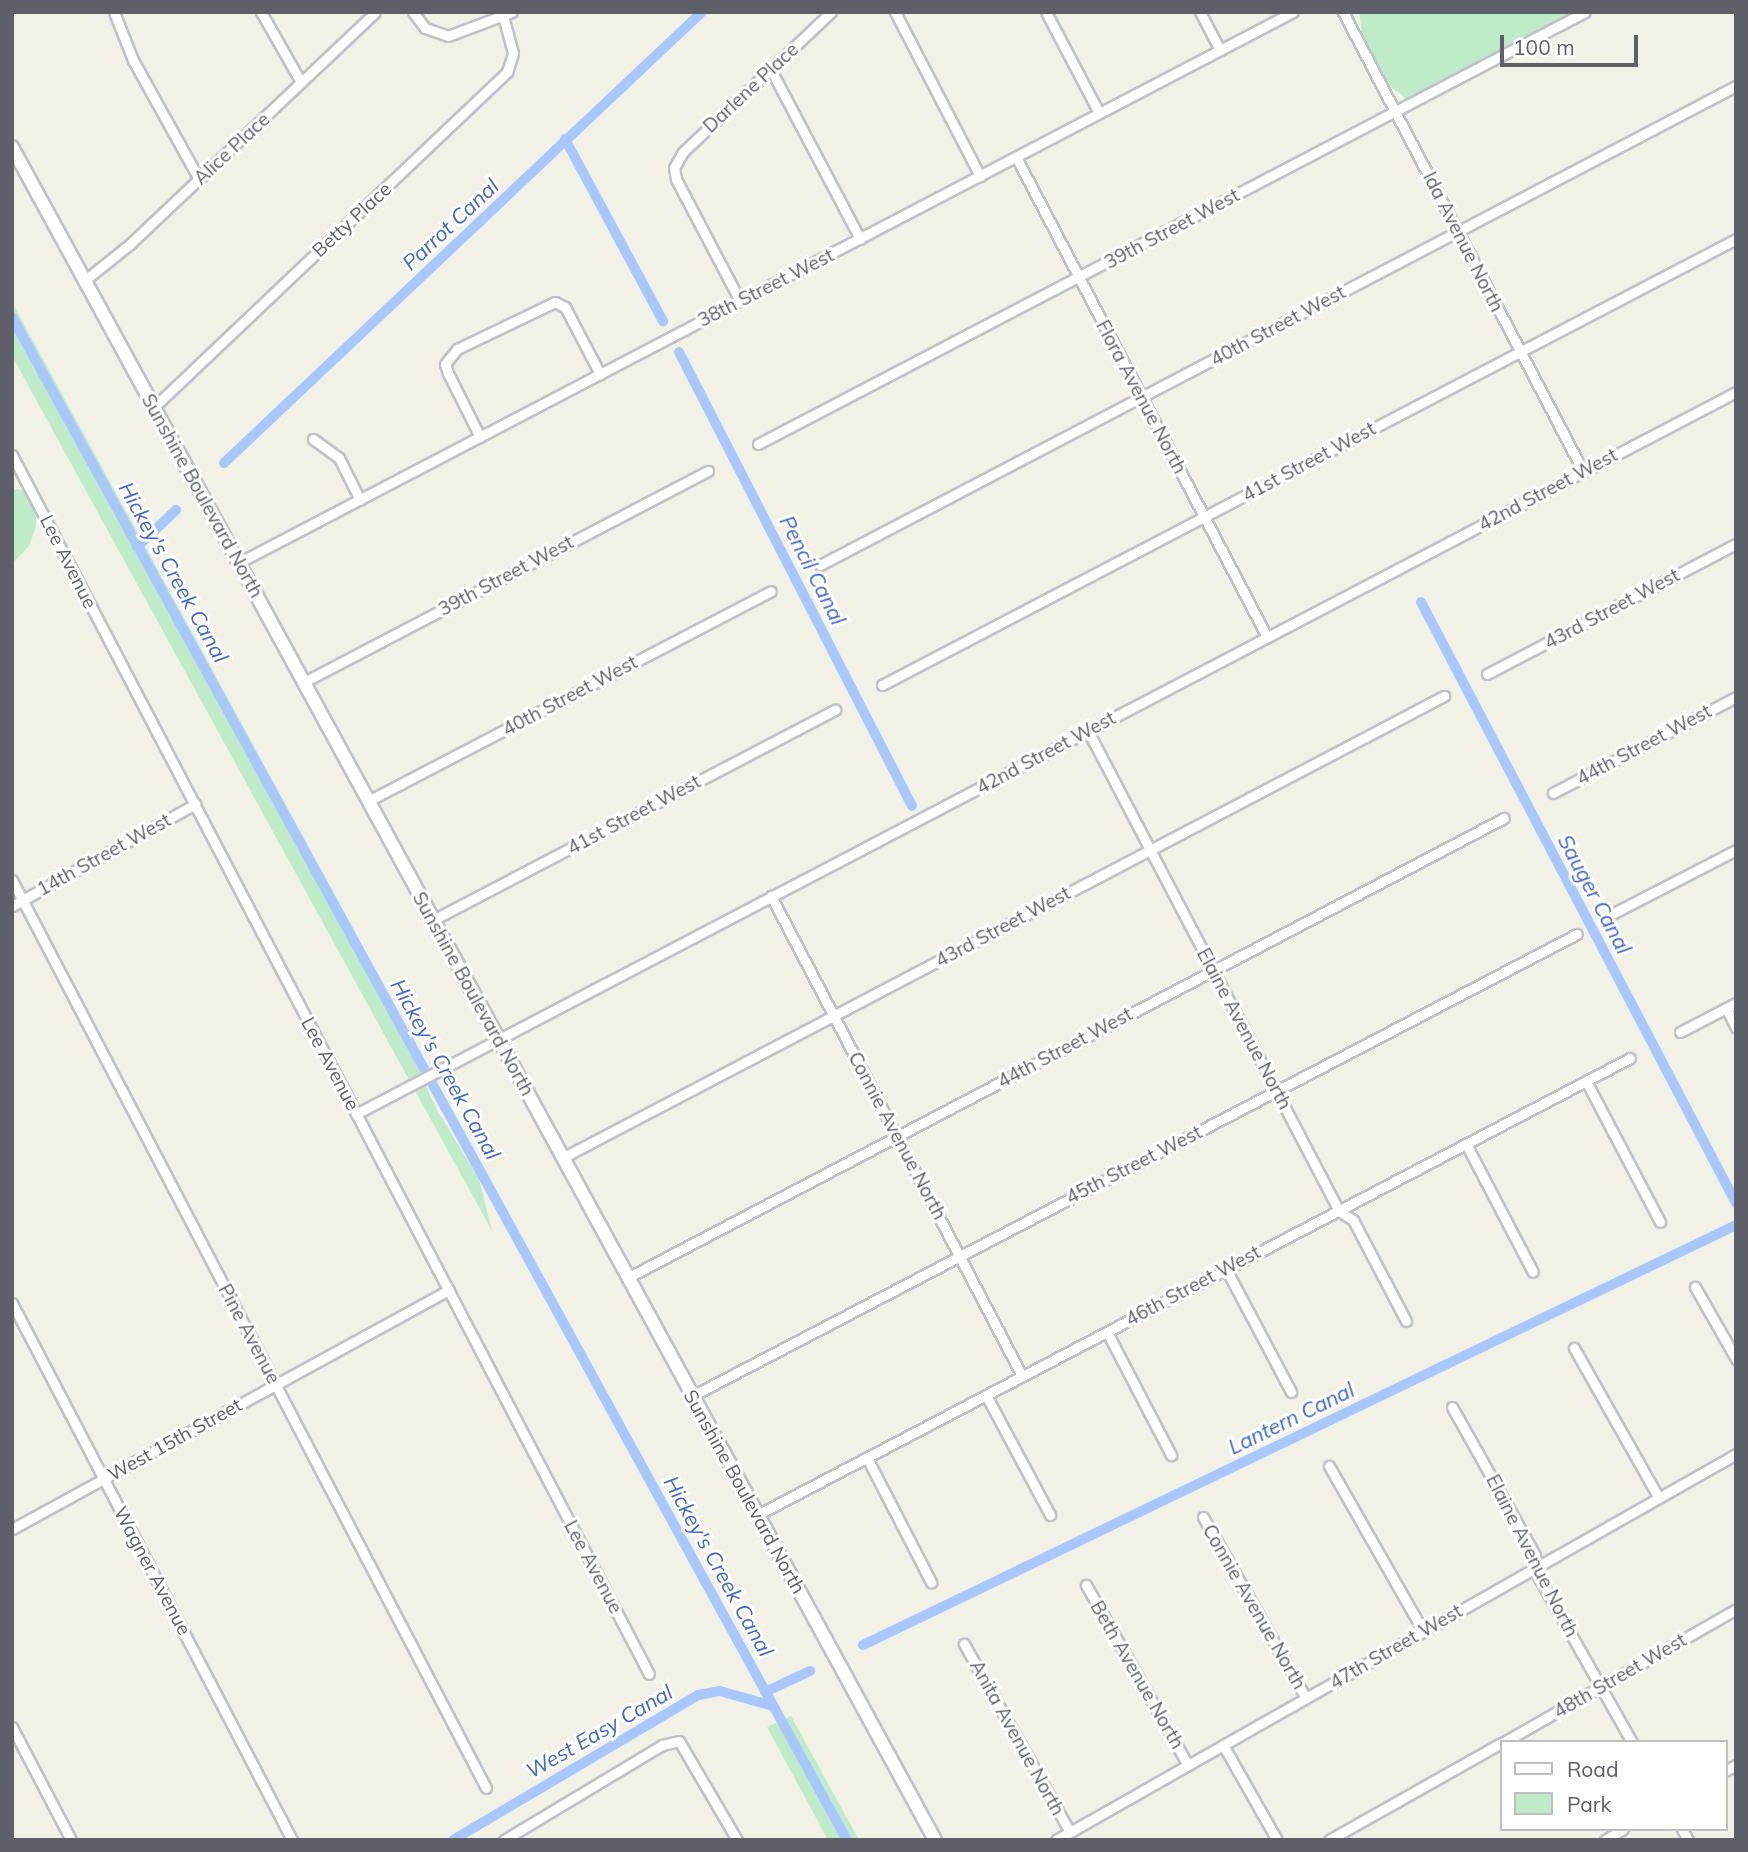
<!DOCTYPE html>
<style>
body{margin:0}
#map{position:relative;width:1748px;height:1852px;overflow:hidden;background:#f1f1e6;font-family:Mulish,sans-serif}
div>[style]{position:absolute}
.green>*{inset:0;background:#c0ebc9}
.canal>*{height:10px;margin:-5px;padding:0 5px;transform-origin:5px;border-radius:5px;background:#a8c7ff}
.roads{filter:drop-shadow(2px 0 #bfc1c8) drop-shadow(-2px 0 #bfc1c8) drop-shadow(0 2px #bfc1c8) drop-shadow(0 -2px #bfc1c8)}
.street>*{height:9px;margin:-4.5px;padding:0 4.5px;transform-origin:4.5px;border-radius:4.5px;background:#fff}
.secondary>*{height:12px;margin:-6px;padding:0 6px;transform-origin:6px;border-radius:6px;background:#fff}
span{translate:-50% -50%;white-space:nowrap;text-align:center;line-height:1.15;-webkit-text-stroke:6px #fff;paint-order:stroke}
.street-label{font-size:19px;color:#5d6068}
.water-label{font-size:21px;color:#3d66d0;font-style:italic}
.frame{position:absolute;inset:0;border:14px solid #5d6068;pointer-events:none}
.legend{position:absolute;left:1500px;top:1740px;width:228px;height:91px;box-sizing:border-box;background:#fff;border:2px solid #bebfc3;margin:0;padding:9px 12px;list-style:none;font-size:21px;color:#5d6068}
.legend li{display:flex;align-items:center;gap:14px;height:35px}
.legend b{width:35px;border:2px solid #bebfc3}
.scale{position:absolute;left:1500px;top:35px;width:138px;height:32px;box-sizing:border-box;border:4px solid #5d6068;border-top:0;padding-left:9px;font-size:21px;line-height:24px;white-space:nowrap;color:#5d6068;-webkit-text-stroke:5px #fff;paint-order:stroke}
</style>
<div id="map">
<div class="green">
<div style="clip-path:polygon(1359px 12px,1590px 12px,1593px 13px,1413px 104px,1385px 82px,1365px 53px)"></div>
<div style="clip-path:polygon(12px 302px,391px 998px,391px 1008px,436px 1108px,479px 1179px,492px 1231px,12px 356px)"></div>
<div style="clip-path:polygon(12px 489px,24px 490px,36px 510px,36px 527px,29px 546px,12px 564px)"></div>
<div style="clip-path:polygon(791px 1716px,859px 1840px,828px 1840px,767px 1727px)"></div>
</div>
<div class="canal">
<div style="left:565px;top:139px;width:207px;rotate:61.7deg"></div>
<div style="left:12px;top:317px;width:1737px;rotate:61.27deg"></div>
<div style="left:679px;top:352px;width:510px;rotate:62.83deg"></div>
<div style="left:224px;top:463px;width:657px;rotate:-43.34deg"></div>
<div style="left:137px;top:547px;width:54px;rotate:-43.5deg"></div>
<div style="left:1421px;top:602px;width:679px;rotate:62.34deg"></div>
<div style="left:863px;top:1645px;width:969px;rotate:-25.69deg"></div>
<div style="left:765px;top:1692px;width:50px;rotate:-25deg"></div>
<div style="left:453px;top:1840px;width:285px;rotate:-30.6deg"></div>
<div style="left:698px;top:1695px;width:22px;rotate:-10deg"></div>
<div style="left:720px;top:1691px;width:55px;rotate:15.8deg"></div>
</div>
<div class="roads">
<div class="street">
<div style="left:114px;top:12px;width:52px;rotate:68.4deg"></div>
<div style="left:133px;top:60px;width:136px;rotate:61deg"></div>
<div style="left:261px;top:12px;width:81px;rotate:60.3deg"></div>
<div style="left:413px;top:12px;width:20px;rotate:53deg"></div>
<div style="left:425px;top:28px;width:24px;rotate:19deg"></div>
<div style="left:448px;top:36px;width:68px;rotate:-20.6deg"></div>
<div style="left:895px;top:12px;width:185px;rotate:62.6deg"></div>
<div style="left:1046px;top:12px;width:114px;rotate:62.3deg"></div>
<div style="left:1200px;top:12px;width:43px;rotate:62.2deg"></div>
<div style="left:1343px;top:12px;width:518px;rotate:62.4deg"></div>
<div style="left:771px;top:70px;width:191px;rotate:62.2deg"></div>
<div style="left:1016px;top:157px;width:542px;rotate:62.39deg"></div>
<div style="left:84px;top:281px;width:59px;rotate:-38.8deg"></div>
<div style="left:130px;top:244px;width:337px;rotate:-43.4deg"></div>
<div style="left:740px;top:301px;width:138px;rotate:-117.7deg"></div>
<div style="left:676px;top:179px;width:11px;rotate:-100deg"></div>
<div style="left:674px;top:168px;width:18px;rotate:-61deg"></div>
<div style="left:683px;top:152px;width:204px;rotate:-43.4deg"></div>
<div style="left:154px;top:407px;width:487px;rotate:-43.5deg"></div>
<div style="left:507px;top:72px;width:20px;rotate:-72deg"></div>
<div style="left:513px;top:53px;width:38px;rotate:-105deg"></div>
<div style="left:480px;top:437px;width:72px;rotate:-116.6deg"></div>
<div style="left:448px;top:373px;width:9px;rotate:-108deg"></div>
<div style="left:445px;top:364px;width:19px;rotate:-51deg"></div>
<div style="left:457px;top:349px;width:109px;rotate:-25.6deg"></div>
<div style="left:555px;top:302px;width:11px;rotate:27deg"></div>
<div style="left:565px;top:307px;width:76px;rotate:62.4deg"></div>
<div style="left:313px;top:439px;width:32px;rotate:36deg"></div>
<div style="left:339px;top:458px;width:47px;rotate:63.4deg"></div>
<div style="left:758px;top:444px;width:933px;rotate:-27.58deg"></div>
<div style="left:12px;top:455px;width:1375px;rotate:62.41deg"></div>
<div style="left:238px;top:563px;width:1190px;rotate:-27.58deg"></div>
<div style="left:820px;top:565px;width:1034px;rotate:-27.61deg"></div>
<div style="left:1487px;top:674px;width:281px;rotate:-27.6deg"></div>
<div style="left:304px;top:682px;width:456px;rotate:-27.6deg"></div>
<div style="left:882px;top:685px;width:963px;rotate:-27.58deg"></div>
<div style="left:1088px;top:731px;width:542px;rotate:62.39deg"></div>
<div style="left:1339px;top:1211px;width:17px;rotate:33deg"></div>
<div style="left:1353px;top:1220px;width:114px;rotate:62.3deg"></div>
<div style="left:1553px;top:793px;width:207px;rotate:-27.7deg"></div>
<div style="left:368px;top:801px;width:454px;rotate:-27.5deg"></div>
<div style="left:12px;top:880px;width:1024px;rotate:62.43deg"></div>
<div style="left:771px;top:896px;width:542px;rotate:62.39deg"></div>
<div style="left:12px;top:906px;width:210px;rotate:-29.1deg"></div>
<div style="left:1612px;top:914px;width:140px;rotate:-27.3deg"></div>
<div style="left:433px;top:920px;width:454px;rotate:-27.6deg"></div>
<div style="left:1726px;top:1008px;width:22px;rotate:63deg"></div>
<div style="left:1680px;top:1032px;width:63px;rotate:-27.4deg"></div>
<div style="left:1586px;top:1081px;width:159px;rotate:62.3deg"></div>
<div style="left:356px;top:1114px;width:1557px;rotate:-27.62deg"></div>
<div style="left:1466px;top:1144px;width:144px;rotate:62.4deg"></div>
<div style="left:562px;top:1158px;width:996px;rotate:-27.65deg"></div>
<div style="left:1226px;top:1269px;width:139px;rotate:62.1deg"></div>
<div style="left:627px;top:1278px;width:990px;rotate:-27.68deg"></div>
<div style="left:1695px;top:1287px;width:83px;rotate:60.3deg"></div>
<div style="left:12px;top:1303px;width:606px;rotate:62.46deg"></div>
<div style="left:1107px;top:1332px;width:139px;rotate:62.5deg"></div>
<div style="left:1574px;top:1348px;width:172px;rotate:60.5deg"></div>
<div style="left:986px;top:1395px;width:136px;rotate:61.9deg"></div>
<div style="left:692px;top:1396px;width:998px;rotate:-27.57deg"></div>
<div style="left:1452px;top:1407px;width:170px;rotate:60.7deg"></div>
<div style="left:1535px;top:1555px;width:14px;rotate:94deg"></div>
<div style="left:1534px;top:1569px;width:199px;rotate:60.5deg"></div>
<div style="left:867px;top:1458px;width:140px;rotate:62.7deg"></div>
<div style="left:1329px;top:1466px;width:190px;rotate:60.3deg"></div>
<div style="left:757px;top:1515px;width:985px;rotate:-27.63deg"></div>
<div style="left:1203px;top:1517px;width:208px;rotate:60.4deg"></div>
<div style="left:12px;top:1529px;width:498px;rotate:-28.7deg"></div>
<div style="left:1086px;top:1585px;width:207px;rotate:60.5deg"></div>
<div style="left:964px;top:1644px;width:216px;rotate:60.6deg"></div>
<div style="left:12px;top:1727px;width:127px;rotate:62.4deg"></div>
<div style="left:1504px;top:1742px;width:267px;rotate:-29.8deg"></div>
<div style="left:1223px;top:1745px;width:109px;rotate:60.4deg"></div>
<div style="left:1725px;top:1771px;width:13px;rotate:-29deg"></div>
<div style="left:1682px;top:1829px;width:13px;rotate:61deg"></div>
<div style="left:504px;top:1840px;width:184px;rotate:-31deg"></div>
<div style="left:662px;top:1745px;width:17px;rotate:-13deg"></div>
<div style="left:679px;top:1741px;width:115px;rotate:59.6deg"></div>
<div style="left:1056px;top:1840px;width:782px;rotate:-29.58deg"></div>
<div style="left:1329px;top:1840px;width:197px;rotate:-29.4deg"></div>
<div style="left:1605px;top:1840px;width:21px;rotate:-31deg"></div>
</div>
<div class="secondary">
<div style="left:12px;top:147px;width:1928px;rotate:61.4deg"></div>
</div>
</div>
<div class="street-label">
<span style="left:751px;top:88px;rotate:-43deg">Darlene Place</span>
<span style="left:232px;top:149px;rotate:-43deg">Alice Place</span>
<span style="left:352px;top:220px;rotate:-43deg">Betty Place</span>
<span style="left:1172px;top:229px;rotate:-28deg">39th Street West</span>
<span style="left:1463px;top:242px;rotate:63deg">Ida Avenue North</span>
<span style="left:766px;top:288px;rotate:-27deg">38th Street West</span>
<span style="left:1278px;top:326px;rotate:-28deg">40th Street West</span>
<span style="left:1141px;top:397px;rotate:62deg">Flora Avenue North</span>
<span style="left:1309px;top:462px;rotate:-28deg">41st Street West</span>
<span style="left:1548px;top:490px;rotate:-28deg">42nd Street West</span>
<span style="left:202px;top:496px;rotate:61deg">Sunshine Boulevard North</span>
<span style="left:68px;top:562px;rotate:63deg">Lee Avenue</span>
<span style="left:506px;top:576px;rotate:-28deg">39th Street West</span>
<span style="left:1612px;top:609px;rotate:-28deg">43rd Street West</span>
<span style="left:570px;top:696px;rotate:-28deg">40th Street West</span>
<span style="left:1644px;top:745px;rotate:-28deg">44th Street West</span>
<span style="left:1046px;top:753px;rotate:-28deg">42nd Street West</span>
<span style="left:634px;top:815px;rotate:-28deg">41st Street West</span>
<span style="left:104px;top:855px;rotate:-29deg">14th Street West</span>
<span style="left:1003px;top:927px;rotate:-28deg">43rd Street West</span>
<span style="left:473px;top:994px;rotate:61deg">Sunshine Boulevard North</span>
<span style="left:1244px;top:1029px;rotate:62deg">Elaine Avenue North</span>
<span style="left:1065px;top:1048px;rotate:-28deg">44th Street West</span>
<span style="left:330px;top:1064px;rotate:62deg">Lee Avenue</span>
<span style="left:897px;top:1136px;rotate:62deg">Connie Avenue North</span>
<span style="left:1134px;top:1165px;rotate:-27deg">45th Street West</span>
<span style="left:1193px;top:1286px;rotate:-28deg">46th Street West</span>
<span style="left:249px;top:1334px;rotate:62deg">Pine Avenue</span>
<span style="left:175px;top:1440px;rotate:-29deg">West 15th Street</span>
<span style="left:744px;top:1492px;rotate:61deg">Sunshine Boulevard North</span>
<span style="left:1532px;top:1556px;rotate:63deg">Elaine Avenue North</span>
<span style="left:593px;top:1567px;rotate:62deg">Lee Avenue</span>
<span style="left:152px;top:1571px;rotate:62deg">Wagner Avenue</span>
<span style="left:1254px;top:1607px;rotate:60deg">Connie Avenue North</span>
<span style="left:1396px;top:1647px;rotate:-30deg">47th Street West</span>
<span style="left:1137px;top:1675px;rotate:60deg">Beth Avenue North</span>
<span style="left:1620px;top:1676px;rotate:-30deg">48th Street West</span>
<span style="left:1017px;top:1738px;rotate:61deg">Anita Avenue North</span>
</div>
<div class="water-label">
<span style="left:450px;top:224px;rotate:-43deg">Parrot Canal</span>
<span style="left:813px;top:570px;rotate:63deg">Pencil Canal</span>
<span style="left:174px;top:572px;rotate:61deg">Hickey's Creek Canal</span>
<span style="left:1595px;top:894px;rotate:62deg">Sauger Canal</span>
<span style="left:446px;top:1069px;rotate:61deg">Hickey's Creek Canal</span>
<span style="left:1291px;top:1418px;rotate:-26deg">Lantern Canal</span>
<span style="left:719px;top:1566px;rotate:61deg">Hickey's Creek Canal</span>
<span style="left:599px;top:1731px;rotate:-30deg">West Easy Canal</span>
</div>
<div class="frame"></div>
<ul class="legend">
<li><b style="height:9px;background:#fff"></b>Road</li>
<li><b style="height:19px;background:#c0ebc9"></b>Park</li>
</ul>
<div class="scale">100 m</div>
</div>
